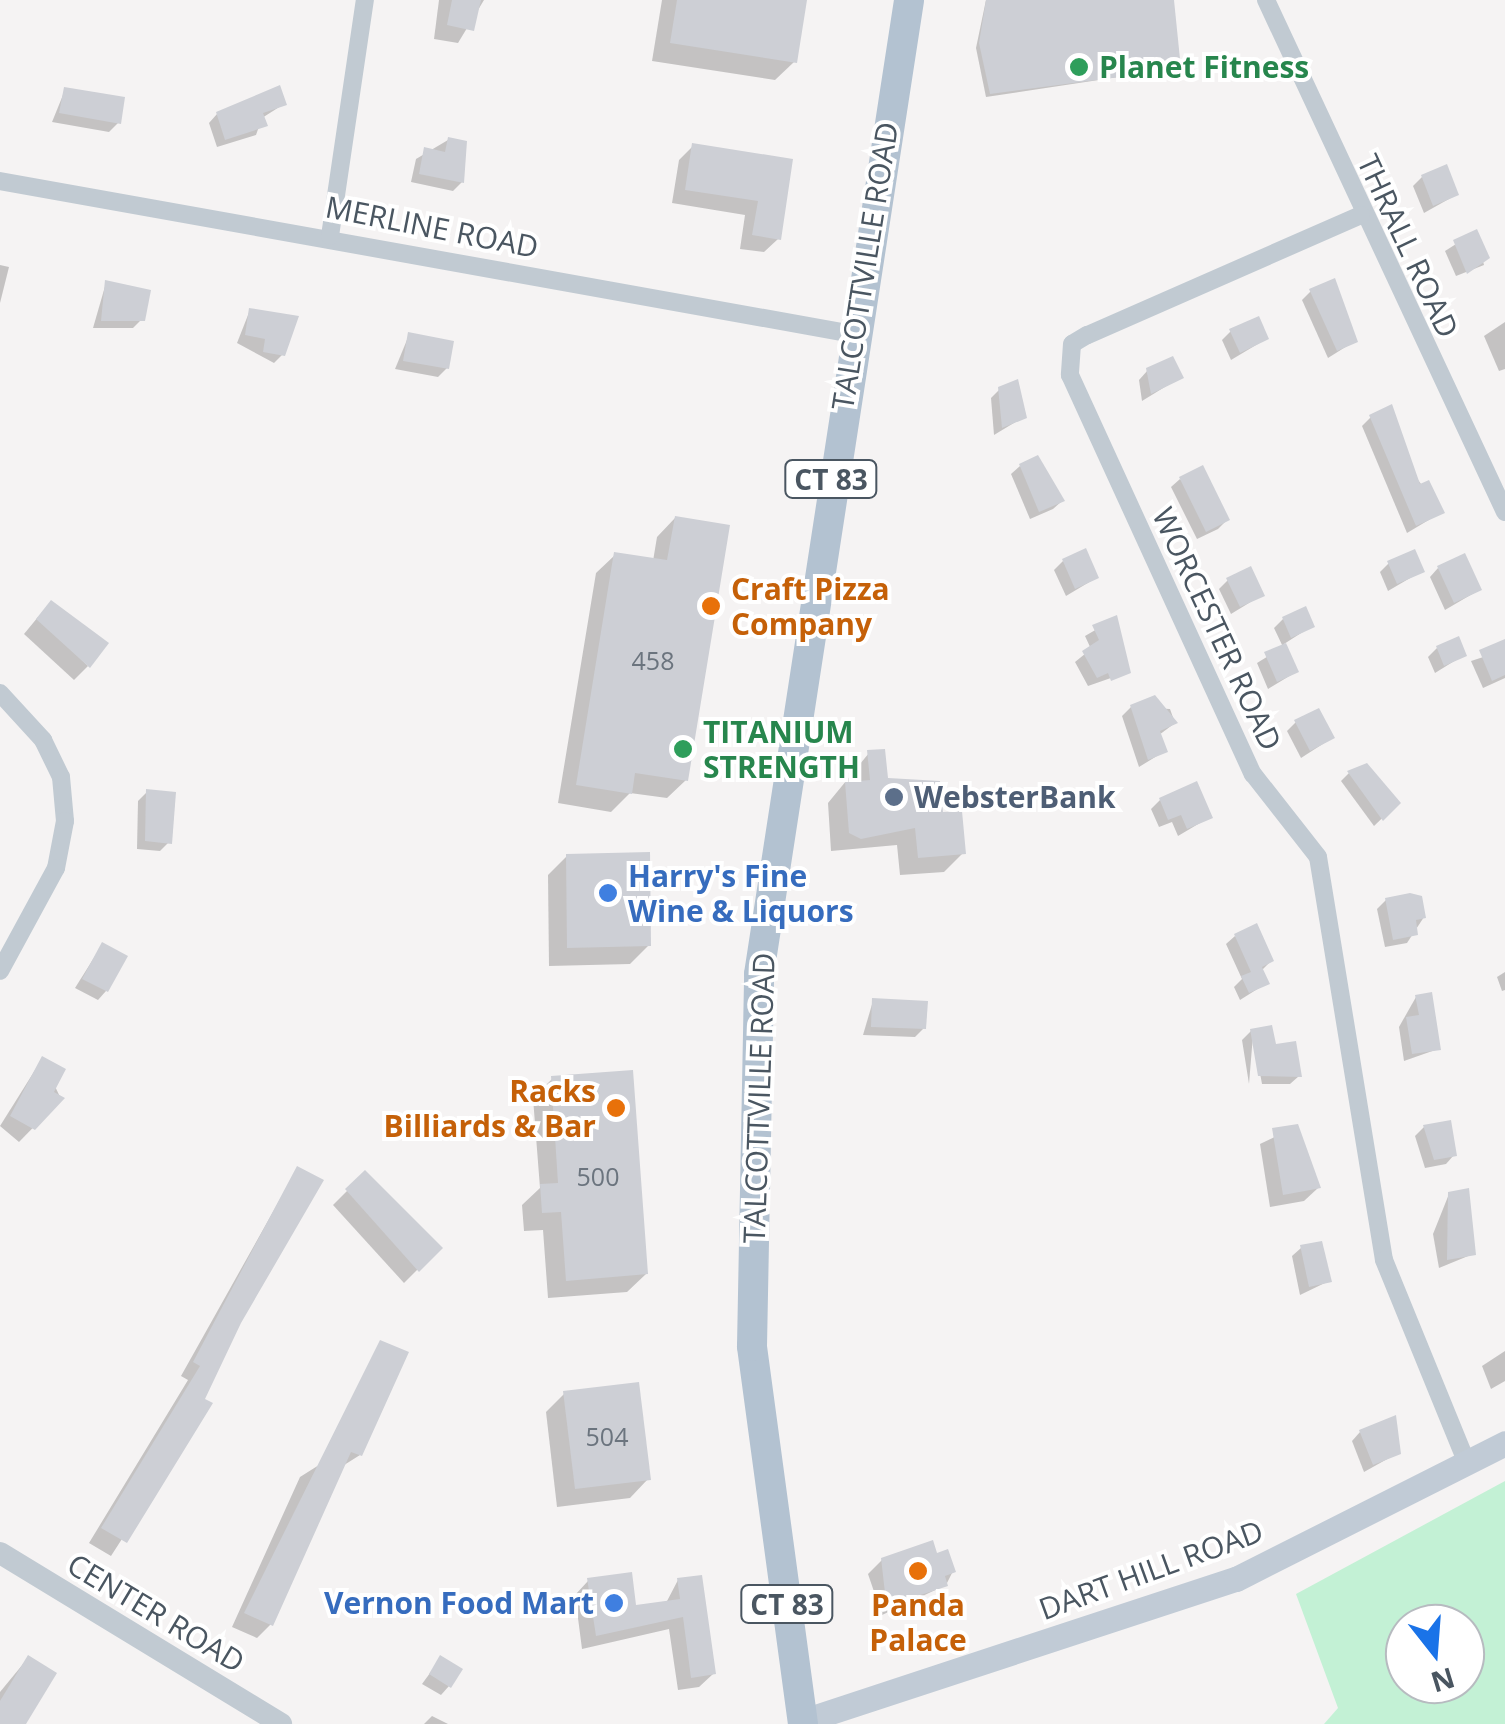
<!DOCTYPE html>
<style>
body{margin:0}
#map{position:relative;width:1505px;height:1724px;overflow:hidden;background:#f5f3f3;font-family:"Open Sans",sans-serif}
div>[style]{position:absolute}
.green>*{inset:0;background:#c3f1d5}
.shadow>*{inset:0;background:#0003}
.building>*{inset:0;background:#cdcfd5}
.minor>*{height:18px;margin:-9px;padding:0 9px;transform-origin:9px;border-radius:9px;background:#c1cad2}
.tertiary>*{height:22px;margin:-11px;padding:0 11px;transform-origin:11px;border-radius:11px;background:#c1cad2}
.secondary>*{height:25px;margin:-12.5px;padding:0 12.5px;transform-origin:12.5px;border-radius:12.5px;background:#c1cbd6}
.primary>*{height:30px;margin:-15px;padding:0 15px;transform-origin:15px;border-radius:15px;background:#b3c2d1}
.dots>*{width:28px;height:28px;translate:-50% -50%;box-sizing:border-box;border:5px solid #fff;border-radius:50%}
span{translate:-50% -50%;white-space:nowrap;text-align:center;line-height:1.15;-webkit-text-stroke:8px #fff;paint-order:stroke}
.number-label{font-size:25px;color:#6b747e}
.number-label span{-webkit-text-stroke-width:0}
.shield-label span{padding:2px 8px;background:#fff;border:2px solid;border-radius:8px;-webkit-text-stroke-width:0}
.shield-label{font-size:28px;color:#4a5661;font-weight:700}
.leisure-label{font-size:30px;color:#27864d;font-weight:700}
.left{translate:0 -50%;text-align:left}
.street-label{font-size:30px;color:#4a5661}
.food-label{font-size:30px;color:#c56008;font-weight:700}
.right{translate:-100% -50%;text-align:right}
.service-label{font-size:30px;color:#4e5e75;font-weight:700}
.shop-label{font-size:30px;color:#366cbe;font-weight:700}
.north{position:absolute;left:1385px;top:1604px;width:100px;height:100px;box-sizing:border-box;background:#fff;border:2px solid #b7bbc0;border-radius:50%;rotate:163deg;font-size:28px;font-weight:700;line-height:40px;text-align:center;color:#4a5661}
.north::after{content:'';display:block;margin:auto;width:35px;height:45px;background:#1a73e8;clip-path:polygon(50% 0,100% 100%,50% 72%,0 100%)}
</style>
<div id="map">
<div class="green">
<div style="clip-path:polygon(evenodd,1505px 1481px,1505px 1724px,1324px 1724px,1338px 1708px,1296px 1594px,1505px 1481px,1405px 1624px,1465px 1624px,1465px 1684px,1405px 1684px,1405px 1624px)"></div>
</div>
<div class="shadow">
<div style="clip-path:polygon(439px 0,484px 0,458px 43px,434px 39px)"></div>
<div style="clip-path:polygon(662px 0,804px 0,794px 62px,775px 80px,652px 61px)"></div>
<div style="clip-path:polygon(986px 0,1171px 0,1178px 68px,986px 97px,976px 48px)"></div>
<div style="clip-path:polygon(65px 90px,118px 123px,109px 132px,52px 122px)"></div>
<div style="clip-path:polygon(284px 104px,262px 118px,256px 135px,217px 147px,209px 123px,217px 114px)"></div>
<div style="clip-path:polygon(448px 140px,462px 182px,453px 191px,411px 182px,416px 159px)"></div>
<div style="clip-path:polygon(693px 146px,790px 161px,778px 239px,764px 252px,740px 249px,745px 215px,672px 203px,679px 160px)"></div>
<div style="clip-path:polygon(1422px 177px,1456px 195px,1424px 213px,1413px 186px)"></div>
<div style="clip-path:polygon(1475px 232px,1484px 265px,1456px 276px,1445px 251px)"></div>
<div style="clip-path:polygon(0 265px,9px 267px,0 303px)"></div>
<div style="clip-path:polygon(106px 283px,142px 319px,133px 328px,93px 328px)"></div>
<div style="clip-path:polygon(1311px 291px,1355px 341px,1328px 358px,1302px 300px)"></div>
<div style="clip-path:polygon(250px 310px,283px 354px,274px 363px,237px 343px)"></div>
<div style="clip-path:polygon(1505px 322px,1505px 369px,1499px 371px,1484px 336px)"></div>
<div style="clip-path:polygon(1231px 331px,1266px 339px,1231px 360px,1222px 340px)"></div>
<div style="clip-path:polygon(409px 335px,447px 368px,438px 377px,395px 369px)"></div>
<div style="clip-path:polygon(1148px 370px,1181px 377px,1142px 401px,1139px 380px)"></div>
<div style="clip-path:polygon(1000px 389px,1024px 417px,994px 435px,991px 398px)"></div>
<div style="clip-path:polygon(1371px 417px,1442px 512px,1407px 533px,1362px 426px)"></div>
<div style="clip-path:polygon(1020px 466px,1062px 501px,1053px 509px,1030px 519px,1011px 474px)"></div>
<div style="clip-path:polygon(1180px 479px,1227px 520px,1218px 529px,1197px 539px,1171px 487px)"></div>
<div style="clip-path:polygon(675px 518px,686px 780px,667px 798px,630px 793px,611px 812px,558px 803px,596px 573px,615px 555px,653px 561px,657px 537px)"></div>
<div style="clip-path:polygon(1063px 561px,1096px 578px,1066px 596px,1054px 570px)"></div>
<div style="clip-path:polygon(1389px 563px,1422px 571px,1388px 591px,1380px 572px)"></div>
<div style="clip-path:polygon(1438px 568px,1479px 590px,1445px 610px,1430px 577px)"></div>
<div style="clip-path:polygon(1228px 580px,1262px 595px,1231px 614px,1219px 589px)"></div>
<div style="clip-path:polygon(38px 617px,88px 666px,74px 680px,24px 634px)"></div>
<div style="clip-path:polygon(1116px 618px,1128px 672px,1088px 686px,1075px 662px,1091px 649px,1085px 636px)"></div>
<div style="clip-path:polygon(1283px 619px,1312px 626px,1284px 644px,1296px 672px,1268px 689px,1257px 663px,1283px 647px,1274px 628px)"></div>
<div style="clip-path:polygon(1437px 648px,1464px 655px,1435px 673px,1428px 657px)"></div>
<div style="clip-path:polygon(1505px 650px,1505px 678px,1483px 688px,1471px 661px)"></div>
<div style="clip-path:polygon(1131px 707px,1170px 709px,1175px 723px,1159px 735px,1165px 751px,1139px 767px,1122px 716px)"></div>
<div style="clip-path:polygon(1296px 722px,1332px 738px,1301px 758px,1287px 731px)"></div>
<div style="clip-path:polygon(869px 753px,886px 780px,941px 815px,963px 853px,944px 872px,900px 875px,897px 845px,831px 851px,828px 803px)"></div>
<div style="clip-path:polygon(1349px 773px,1398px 803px,1374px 826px,1341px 781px)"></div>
<div style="clip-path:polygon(147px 792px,169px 842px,160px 851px,137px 849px,138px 801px)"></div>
<div style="clip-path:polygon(1160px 800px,1210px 817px,1178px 836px,1172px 822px,1159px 827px,1151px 809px)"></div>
<div style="clip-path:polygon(567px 856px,649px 945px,630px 964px,549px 966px,548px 875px)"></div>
<div style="clip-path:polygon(1386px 900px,1424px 917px,1407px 943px,1385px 947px,1377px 909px)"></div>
<div style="clip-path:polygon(1235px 936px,1271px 961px,1261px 971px,1267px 983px,1240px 1000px,1234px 987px,1242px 979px,1226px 944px)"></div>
<div style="clip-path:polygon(102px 945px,106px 991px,98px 1000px,75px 988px)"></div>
<div style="clip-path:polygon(1505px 972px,1505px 990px,1502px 991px,1497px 977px)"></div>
<div style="clip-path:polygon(1416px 997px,1438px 1049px,1404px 1061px,1399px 1027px)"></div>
<div style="clip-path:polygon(873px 1001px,924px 1028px,915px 1037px,863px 1035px)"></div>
<div style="clip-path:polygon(1251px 1031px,1299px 1076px,1290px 1084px,1262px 1084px,1253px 1035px,1249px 1084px,1242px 1040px)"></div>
<div style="clip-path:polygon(42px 1059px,61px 1099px,19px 1142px,0 1126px)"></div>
<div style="clip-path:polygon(552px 1079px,646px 1274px,627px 1292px,548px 1298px,543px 1230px,524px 1231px,522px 1205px,540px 1188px,533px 1098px)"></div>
<div style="clip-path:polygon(1297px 1126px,1318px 1188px,1304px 1201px,1270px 1207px,1260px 1144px)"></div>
<div style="clip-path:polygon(1424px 1127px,1454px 1155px,1446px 1164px,1425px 1168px,1415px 1136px)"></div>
<div style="clip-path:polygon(297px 1169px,202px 1400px,209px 1404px,111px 1556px,89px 1543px,188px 1380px,181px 1376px)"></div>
<div style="clip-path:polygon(365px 1173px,439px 1248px,404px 1283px,333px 1205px)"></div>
<div style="clip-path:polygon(1449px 1194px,1473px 1254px,1439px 1268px,1433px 1234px)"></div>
<div style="clip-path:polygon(1301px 1248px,1329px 1281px,1300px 1295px,1292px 1256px)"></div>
<div style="clip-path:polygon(381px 1343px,360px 1455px,341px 1467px,271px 1624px,257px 1638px,232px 1627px,300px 1477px,319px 1465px)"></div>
<div style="clip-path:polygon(1505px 1351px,1505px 1381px,1491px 1389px,1482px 1366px)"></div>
<div style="clip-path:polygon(564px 1394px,648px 1479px,630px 1498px,557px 1507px,546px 1412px)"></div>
<div style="clip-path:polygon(1360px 1432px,1398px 1453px,1364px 1472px,1352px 1441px)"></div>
<div style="clip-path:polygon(935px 1556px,953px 1571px,946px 1585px,882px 1615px,868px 1574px,882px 1560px)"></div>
<div style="clip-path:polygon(678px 1580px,713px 1674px,699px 1687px,678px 1690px,669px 1629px,582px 1649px,575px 1595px,588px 1581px,634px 1608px,666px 1603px)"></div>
<div style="clip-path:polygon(28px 1658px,23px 1724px,0 1724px,0 1692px)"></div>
<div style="clip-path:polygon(441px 1658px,449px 1686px,441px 1695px,422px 1684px)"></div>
<div style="clip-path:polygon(432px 1716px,448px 1724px,424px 1724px)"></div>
</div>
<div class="building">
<div style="clip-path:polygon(452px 0,481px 0,474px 31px,447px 25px)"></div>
<div style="clip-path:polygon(677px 0,807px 0,797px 63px,670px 43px)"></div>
<div style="clip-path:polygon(986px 0,1174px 0,1181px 69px,990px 94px,979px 43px)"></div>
<div style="clip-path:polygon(280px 85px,287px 105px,263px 113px,268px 126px,225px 140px,216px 112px)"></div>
<div style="clip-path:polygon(64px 87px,125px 97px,121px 124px,59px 113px)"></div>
<div style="clip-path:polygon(448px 137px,467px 141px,464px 183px,419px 174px,424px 147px,445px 152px)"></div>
<div style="clip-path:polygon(692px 143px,793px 159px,781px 240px,752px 235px,758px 201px,685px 190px)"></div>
<div style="clip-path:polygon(1447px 164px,1459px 195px,1433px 206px,1421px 175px)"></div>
<div style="clip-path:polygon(1477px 229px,1490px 258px,1467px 274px,1453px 240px)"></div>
<div style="clip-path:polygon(1335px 278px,1358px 342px,1337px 351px,1309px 289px)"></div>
<div style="clip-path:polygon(105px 280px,151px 290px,145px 321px,101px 321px)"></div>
<div style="clip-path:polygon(249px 308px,299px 316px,285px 356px,263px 352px,265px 339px,245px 335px)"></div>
<div style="clip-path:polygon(1259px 316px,1269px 339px,1240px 353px,1229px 329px)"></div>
<div style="clip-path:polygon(408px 332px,454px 341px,449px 369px,403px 361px)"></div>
<div style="clip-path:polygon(1173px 356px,1184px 378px,1151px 394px,1146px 368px)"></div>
<div style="clip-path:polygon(1018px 379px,1027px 418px,1002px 428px,998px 387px)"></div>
<div style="clip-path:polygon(1392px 404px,1420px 484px,1429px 480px,1445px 513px,1416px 526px,1369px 415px)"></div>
<div style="clip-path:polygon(1038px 455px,1065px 501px,1039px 512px,1019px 464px)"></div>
<div style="clip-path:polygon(1203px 465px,1230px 520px,1206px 532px,1179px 477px)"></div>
<div style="clip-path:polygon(675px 516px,730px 525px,688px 781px,635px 773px,632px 794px,576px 785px,614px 552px,667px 560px)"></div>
<div style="clip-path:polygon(1086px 548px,1099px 578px,1075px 589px,1062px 559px)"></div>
<div style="clip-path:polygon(1415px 549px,1425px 572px,1397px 584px,1387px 561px)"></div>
<div style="clip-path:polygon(1465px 553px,1482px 590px,1454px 603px,1437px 566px)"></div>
<div style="clip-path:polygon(1251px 566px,1265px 596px,1240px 607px,1226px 578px)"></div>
<div style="clip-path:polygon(51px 600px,109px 643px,90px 668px,36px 619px)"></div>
<div style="clip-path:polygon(1306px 606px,1315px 627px,1291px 638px,1282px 617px)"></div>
<div style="clip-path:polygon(1117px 615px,1131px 673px,1111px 681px,1108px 673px,1097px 678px,1082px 651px,1099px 640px,1092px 625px)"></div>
<div style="clip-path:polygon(1459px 636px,1467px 656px,1444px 666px,1436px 646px)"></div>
<div style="clip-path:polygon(1505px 639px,1505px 675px,1492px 681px,1479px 650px)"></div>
<div style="clip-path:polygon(1286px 643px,1299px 672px,1277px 682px,1264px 652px)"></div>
<div style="clip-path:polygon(1155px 695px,1178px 723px,1160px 731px,1168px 752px,1148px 760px,1130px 705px)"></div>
<div style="clip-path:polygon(1319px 708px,1335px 738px,1310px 751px,1294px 720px)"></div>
<div style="clip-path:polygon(885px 749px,888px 778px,940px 781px,943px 812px,962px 811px,966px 854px,918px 858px,915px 828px,861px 839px,849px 833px,845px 782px,870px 780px,867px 750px)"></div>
<div style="clip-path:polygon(1367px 763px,1401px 803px,1383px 821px,1347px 771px)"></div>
<div style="clip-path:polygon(1197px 781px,1213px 818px,1187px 829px,1181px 815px,1168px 820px,1159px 798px)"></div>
<div style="clip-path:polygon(146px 789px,176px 792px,172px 844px,145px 841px)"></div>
<div style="clip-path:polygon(650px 852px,651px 946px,567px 948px,566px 854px)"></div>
<div style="clip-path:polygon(1410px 893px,1422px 896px,1426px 918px,1416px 920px,1418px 935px,1393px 940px,1385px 898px)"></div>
<div style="clip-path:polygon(1257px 923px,1274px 961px,1262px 967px,1270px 984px,1249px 993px,1241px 976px,1251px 972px,1234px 934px)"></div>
<div style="clip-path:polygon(102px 942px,128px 956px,108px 992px,82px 979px)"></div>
<div style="clip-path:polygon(1432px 992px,1441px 1050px,1412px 1054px,1406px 1017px,1419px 1015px,1415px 995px)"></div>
<div style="clip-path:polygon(872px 998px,928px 1001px,926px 1029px,871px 1027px)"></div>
<div style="clip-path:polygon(1272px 1025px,1276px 1044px,1296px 1041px,1302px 1077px,1258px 1076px,1250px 1029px)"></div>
<div style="clip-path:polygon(42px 1056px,66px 1069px,54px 1092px,65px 1098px,35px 1130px,10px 1116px)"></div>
<div style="clip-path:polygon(633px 1070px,648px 1274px,566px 1281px,561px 1212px,542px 1213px,540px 1184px,558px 1183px,551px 1076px)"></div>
<div style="clip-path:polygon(1451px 1120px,1457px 1156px,1434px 1160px,1423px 1125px)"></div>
<div style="clip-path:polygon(1298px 1124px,1321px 1188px,1283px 1195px,1272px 1128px)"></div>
<div style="clip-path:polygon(297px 1166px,324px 1180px,241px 1323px,205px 1399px,213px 1403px,127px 1543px,101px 1528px,200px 1366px,193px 1362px)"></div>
<div style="clip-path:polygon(365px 1170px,443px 1248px,419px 1272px,345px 1189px)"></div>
<div style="clip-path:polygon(1469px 1188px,1476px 1255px,1447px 1260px,1448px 1192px)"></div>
<div style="clip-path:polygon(1322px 1241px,1332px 1282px,1309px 1287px,1300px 1245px)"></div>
<div style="clip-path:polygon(380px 1340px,409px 1352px,362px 1456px,351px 1452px,273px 1626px,244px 1613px)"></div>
<div style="clip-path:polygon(639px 1382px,651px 1480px,575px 1489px,563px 1391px)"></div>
<div style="clip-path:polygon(1396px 1415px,1401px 1454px,1373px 1465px,1359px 1430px)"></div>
<div style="clip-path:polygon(933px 1540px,937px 1553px,948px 1549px,956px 1572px,945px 1576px,948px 1586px,896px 1603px,885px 1593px,881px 1558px)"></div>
<div style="clip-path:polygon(632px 1572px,636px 1605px,680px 1599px,677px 1578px,702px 1575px,716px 1674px,691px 1678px,683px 1617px,596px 1636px,587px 1578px)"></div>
<div style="clip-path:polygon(28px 1655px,57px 1673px,26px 1724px,0 1724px,0 1701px)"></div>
<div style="clip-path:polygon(440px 1655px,463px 1669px,451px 1688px,429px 1674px)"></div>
</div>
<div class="minor">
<div style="left:1266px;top:0;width:565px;rotate:64.98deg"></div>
<div style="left:0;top:181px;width:867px;rotate:10.17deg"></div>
<div style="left:1361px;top:215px;width:299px;rotate:156.3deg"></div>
<div style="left:1087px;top:335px;width:17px;rotate:149deg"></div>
<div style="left:1072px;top:344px;width:31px;rotate:94deg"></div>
<div style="left:1070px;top:375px;width:439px;rotate:65.4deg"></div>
<div style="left:1253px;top:774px;width:105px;rotate:51.9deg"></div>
<div style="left:1318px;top:857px;width:408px;rotate:80.7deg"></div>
<div style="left:1384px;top:1260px;width:219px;rotate:67.8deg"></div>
<div style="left:330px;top:236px;width:239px;rotate:-81.6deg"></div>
<div style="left:0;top:693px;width:64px;rotate:47.5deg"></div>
<div style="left:43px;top:740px;width:41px;rotate:64.1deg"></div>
<div style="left:61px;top:777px;width:44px;rotate:84.8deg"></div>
<div style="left:65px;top:821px;width:48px;rotate:100.8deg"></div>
<div style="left:56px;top:868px;width:117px;rotate:118.5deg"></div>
</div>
<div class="tertiary">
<div style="left:0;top:1553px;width:329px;rotate:31.3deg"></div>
</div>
<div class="secondary">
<div style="left:803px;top:1721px;width:456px;rotate:-18.2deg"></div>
<div style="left:1236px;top:1579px;width:301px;rotate:-26.8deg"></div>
</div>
<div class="primary">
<div style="left:803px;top:1724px;width:381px;rotate:-97.7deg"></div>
<div style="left:752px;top:1346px;width:372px;rotate:-88.9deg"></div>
<div style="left:759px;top:974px;width:985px;rotate:-81.24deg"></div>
</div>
<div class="dots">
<div style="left:1079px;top:67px;background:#2e9e5b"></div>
<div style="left:711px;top:606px;background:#e8710a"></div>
<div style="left:683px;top:749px;background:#2e9e5b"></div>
<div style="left:894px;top:797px;background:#5c6f8a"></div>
<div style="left:608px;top:893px;background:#3f7fe0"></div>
<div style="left:616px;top:1108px;background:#e8710a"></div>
<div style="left:918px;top:1571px;background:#e8710a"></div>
<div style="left:614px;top:1603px;background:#3f7fe0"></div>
</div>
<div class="number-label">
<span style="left:653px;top:660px">458</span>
<span style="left:598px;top:1176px">500</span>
<span style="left:607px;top:1436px">504</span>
</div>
<div class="shield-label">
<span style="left:831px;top:479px">CT 83</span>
<span style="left:787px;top:1604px">CT 83</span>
</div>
<div class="leisure-label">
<span class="left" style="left:1099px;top:67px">Planet Fitness</span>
<span class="left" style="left:703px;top:749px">TITANIUM<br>STRENGTH</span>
</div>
<div class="street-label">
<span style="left:432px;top:227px;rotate:11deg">MERLINE ROAD</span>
<span style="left:1408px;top:246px;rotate:65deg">THRALL ROAD</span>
<span style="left:865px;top:266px;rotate:-81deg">TALCOTTVILLE ROAD</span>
<span style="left:1217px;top:629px;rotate:65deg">WORCESTER ROAD</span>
<span style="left:759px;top:1098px;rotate:-88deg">TALCOTTVILLE ROAD</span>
<span style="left:1151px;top:1570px;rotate:-20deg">DART HILL ROAD</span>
<span style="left:156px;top:1613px;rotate:31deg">CENTER ROAD</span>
</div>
<div class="food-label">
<span class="left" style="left:731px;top:606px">Craft Pizza<br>Company</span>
<span class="right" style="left:596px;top:1108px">Racks<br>Billiards &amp; Bar</span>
<span style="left:918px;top:1622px">Panda<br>Palace</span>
</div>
<div class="service-label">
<span class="left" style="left:914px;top:797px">WebsterBank</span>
</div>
<div class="shop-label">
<span class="left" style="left:628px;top:893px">Harry's Fine<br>Wine &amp; Liquors</span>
<span class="right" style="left:594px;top:1603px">Vernon Food Mart</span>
</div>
<div class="north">N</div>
</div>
